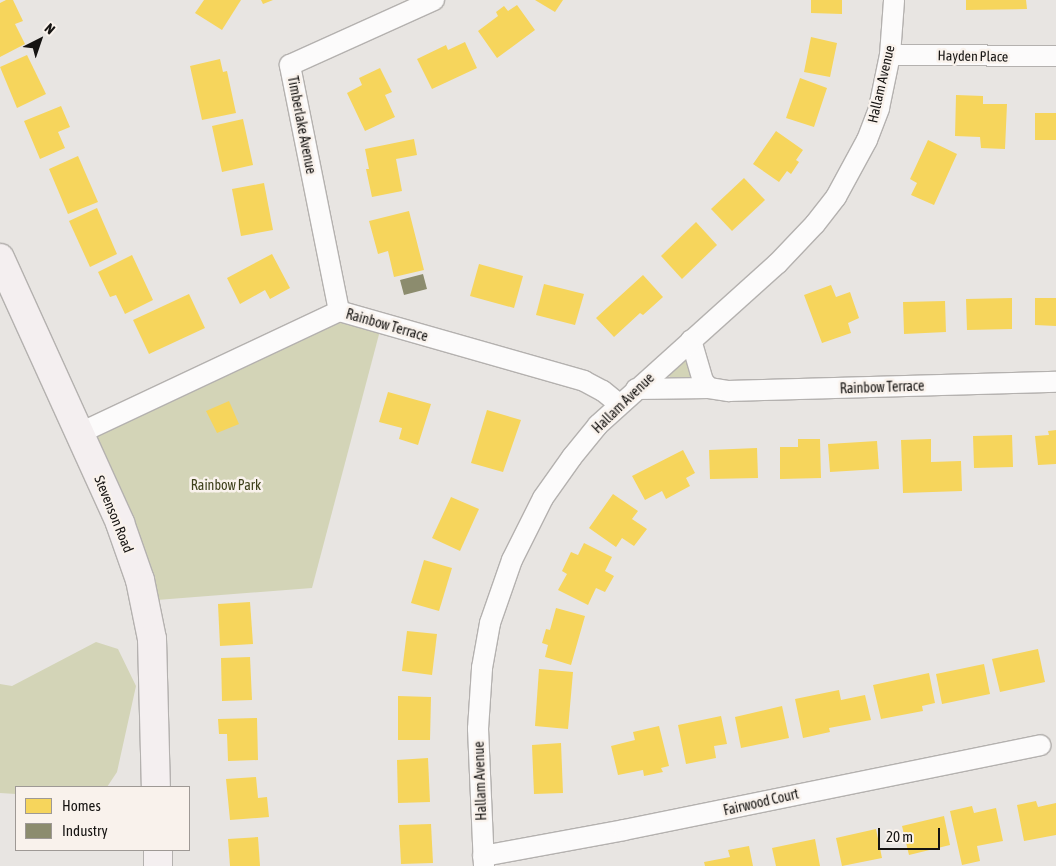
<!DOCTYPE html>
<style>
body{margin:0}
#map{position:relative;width:1056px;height:866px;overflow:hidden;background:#e8e5e2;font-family:"Asap Condensed",sans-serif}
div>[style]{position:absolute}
.green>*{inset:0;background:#d3d4b7}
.homes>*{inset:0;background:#f6d55c}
.industry>*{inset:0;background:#8c8c6e}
.roads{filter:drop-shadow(1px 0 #b4b1af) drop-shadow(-1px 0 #b4b1af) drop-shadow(0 1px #b4b1af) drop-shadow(0 -1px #b4b1af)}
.minor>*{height:20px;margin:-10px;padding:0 10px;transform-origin:10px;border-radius:10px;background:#fcfbfb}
.secondary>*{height:28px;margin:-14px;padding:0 14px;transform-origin:14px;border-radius:14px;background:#f4eff0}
span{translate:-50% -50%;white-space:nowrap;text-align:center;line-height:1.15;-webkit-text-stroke:5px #f9f2ec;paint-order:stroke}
.street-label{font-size:14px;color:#161412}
.park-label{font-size:14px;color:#3e401b}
.legend{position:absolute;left:15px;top:786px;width:175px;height:65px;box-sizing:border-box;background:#f9f2ec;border:1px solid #9e9995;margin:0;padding:6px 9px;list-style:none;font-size:15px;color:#161412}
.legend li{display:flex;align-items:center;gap:10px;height:25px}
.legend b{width:25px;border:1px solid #9e9995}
.north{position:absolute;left:15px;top:15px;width:50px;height:50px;-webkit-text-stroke:4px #f9f2ec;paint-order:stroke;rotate:41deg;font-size:14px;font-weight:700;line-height:20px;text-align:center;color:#161412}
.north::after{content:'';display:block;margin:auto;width:18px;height:22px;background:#161412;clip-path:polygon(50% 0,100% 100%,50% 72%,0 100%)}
.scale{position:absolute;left:878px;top:828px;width:62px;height:22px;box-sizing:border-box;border:2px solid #161412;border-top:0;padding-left:6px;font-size:15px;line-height:18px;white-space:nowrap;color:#161412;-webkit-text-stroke:4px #f9f2ec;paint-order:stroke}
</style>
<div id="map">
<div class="green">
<div style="clip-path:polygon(339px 311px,382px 323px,312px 588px,144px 601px,80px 433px)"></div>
<div style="clip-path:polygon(686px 359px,692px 377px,670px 377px,668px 375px)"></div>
<div style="clip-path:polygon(96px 642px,118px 649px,136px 686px,117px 772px,107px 787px,16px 787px,16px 794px,0 793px,0 684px,12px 686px)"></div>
</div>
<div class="homes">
<div style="clip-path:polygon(6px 0,13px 0,23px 21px,15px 24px,25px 44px,0 57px,0 3px)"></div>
<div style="clip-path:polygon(204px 0,241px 0,222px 30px,195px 13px)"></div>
<div style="clip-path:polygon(261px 0,273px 0,263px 4px)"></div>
<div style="clip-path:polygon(535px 0,563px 0,555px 12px)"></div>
<div style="clip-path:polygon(811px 0,842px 0,842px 14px,811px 13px)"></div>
<div style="clip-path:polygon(966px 0,1026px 0,1027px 9px,966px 10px)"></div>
<div style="clip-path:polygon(517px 5px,535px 30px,497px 58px,478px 31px,498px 16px,496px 12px,504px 6px,508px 11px)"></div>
<div style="clip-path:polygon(811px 37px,837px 43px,830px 77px,804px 72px)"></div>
<div style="clip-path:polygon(465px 42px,477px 68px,432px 89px,417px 59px,446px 45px,448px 50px)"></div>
<div style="clip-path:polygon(27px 55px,46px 94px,17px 108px,0 67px)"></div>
<div style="clip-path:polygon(220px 59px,223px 72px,227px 71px,236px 113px,202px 120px,190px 66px)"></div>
<div style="clip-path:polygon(380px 68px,392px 92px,385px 95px,395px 117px,365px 131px,347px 93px,362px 85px,359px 78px)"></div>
<div style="clip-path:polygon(800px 78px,827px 88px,814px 127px,786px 118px)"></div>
<div style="clip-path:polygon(956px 95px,983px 96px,983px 104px,1007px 104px,1005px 149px,981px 148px,980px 137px,955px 136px)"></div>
<div style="clip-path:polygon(61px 106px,70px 127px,58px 132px,65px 148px,40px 159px,24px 121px)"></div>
<div style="clip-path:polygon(1035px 113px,1056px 113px,1056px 140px,1035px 140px)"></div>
<div style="clip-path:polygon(243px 119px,253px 165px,222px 172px,212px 126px)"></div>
<div style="clip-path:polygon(776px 131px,803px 150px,796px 160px,799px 162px,791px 174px,787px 171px,779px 182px,753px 164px)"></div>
<div style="clip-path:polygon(414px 139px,417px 155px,396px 159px,402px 191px,372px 197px,366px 169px,369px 169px,365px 149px)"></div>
<div style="clip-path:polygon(928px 140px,957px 154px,934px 205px,911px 195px,917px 183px,910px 179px)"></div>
<div style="clip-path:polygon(78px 156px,98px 202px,68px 214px,49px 169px)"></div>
<div style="clip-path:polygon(744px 178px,765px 200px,732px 231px,711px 209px)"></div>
<div style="clip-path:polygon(264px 183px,273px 230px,241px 236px,232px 189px)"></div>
<div style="clip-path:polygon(97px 208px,117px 254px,90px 267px,69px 221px)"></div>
<div style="clip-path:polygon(409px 211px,424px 270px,394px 277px,388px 251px,378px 254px,369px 221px)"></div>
<div style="clip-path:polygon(696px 222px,717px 245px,682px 279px,661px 256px)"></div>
<div style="clip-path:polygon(272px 254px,290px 288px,270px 299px,265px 290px,240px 304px,227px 278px)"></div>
<div style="clip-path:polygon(132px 255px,153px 300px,125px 314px,116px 295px,110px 297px,98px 272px)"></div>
<div style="clip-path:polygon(479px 264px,523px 276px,514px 308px,470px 296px)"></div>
<div style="clip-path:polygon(643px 275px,663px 297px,643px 315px,640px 313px,614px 337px,596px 318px)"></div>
<div style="clip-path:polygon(544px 284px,584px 294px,575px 325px,536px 315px)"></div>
<div style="clip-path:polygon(831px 285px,836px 297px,850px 292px,859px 318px,848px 323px,851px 333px,822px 343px,804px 295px)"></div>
<div style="clip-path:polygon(189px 294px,205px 328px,149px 354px,133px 320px)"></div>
<div style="clip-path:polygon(1012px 298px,1012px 329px,967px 330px,966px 299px)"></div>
<div style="clip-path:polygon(1035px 298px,1056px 298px,1056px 326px,1035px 325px)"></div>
<div style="clip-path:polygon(945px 301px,946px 332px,904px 334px,903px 302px)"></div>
<div style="clip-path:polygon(388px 392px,431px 404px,418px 445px,399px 439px,402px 428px,379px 422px)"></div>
<div style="clip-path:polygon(229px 401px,239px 424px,217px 433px,206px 411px)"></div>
<div style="clip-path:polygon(487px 410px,521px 420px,503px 472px,471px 463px)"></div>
<div style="clip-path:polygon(1056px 430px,1056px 464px,1038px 465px,1035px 436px,1049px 435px,1048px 431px)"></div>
<div style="clip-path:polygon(1012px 435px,1013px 467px,974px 468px,973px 436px)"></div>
<div style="clip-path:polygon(798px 439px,820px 439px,821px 478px,780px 479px,780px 447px,798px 447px)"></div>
<div style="clip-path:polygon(931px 439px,931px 462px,961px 461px,962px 491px,903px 493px,901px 440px)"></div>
<div style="clip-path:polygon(877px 441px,879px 469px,830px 472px,828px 444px)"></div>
<div style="clip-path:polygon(757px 448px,758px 478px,710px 479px,709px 450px)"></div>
<div style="clip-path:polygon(683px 450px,695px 473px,686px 478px,690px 486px,666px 499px,662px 491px,645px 500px,632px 476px)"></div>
<div style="clip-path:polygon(613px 494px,638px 511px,632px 519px,647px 529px,634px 546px,622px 538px,616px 547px,589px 528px)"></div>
<div style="clip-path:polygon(451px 497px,479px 509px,460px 551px,432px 538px)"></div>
<div style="clip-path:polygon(584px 543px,612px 557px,605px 571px,614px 576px,605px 592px,596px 588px,588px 605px,558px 590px,567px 574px,562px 571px,571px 552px,578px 555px)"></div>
<div style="clip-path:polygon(424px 560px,452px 568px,439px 611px,411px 603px)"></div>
<div style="clip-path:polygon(250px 602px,253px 644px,220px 646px,218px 604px)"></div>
<div style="clip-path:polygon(556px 608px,585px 616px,571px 665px,545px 657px,548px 645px,542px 643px,546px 629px,550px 630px)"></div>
<div style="clip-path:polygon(407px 631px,437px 634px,432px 675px,402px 671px)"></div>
<div style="clip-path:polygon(1038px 649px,1045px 682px,1000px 692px,992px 659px)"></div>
<div style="clip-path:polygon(250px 657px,252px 700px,222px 701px,221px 658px)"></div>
<div style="clip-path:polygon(984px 664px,990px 694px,942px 704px,936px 674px)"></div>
<div style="clip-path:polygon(539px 669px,573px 672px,568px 729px,535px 726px)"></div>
<div style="clip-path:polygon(929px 673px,935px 703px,922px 706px,923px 711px,881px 719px,873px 685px)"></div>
<div style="clip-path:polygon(839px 690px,841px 700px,865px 695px,871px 720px,829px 728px,830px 732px,803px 738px,795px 699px)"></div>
<div style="clip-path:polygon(398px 696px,431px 697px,430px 740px,398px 740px)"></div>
<div style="clip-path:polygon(782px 706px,789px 738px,741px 748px,735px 717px)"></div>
<div style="clip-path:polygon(721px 716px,727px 744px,714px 746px,716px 758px,686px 764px,678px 725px)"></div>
<div style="clip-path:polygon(257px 718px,258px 760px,228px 761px,227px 734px,219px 734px,218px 719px)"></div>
<div style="clip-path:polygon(659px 726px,669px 766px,661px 768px,663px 772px,644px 776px,643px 770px,618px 775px,611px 746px,635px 740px,633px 732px)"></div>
<div style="clip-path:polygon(561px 743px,563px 793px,534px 794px,532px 745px)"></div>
<div style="clip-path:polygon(428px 758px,430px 802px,398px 803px,397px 760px)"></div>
<div style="clip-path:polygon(256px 777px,258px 798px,267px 797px,269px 817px,230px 820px,226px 779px)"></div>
<div style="clip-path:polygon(1036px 801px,1038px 807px,1056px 803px,1056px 835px,1024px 841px,1017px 805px)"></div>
<div style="clip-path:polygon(972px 806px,974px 813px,996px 808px,1003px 841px,977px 846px,980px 861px,962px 865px,950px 811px)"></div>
<div style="clip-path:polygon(944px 816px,950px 845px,909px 855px,902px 826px)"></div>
<div style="clip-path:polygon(431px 824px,433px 863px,401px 864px,399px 825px)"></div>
<div style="clip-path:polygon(876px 829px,882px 858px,842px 866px,836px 838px)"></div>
<div style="clip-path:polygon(258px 837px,260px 866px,230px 866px,228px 839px)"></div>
<div style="clip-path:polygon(815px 839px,820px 866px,776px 866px,772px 848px)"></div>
<div style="clip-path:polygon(749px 846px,753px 866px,705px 866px,704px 862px,730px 857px,728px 850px)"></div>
</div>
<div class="industry">
<div style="clip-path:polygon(423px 274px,427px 289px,404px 295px,400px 280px)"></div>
</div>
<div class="roads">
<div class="minor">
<div style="left:890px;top:55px;width:166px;rotate:0.3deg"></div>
<div style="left:339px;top:311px;width:251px;rotate:-101.3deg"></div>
<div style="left:290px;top:65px;width:158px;rotate:-24.3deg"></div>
<div style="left:691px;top:340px;width:43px;rotate:73.7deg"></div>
<div style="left:703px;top:381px;width:9px;rotate:49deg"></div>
<div style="left:636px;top:389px;width:73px;rotate:-0.8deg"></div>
<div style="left:709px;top:388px;width:20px;rotate:9deg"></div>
<div style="left:729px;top:391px;width:327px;rotate:-1.6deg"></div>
<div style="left:80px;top:433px;width:286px;rotate:-25.2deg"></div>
<div style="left:339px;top:311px;width:255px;rotate:15.9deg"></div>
<div style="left:584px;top:381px;width:21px;rotate:28deg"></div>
<div style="left:603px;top:391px;width:21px;rotate:39deg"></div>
<div style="left:483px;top:856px;width:143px;rotate:-10.4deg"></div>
<div style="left:624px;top:830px;width:425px;rotate:-11.5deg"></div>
<div style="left:484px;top:866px;width:137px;rotate:-92.5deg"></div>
<div style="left:478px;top:729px;width:61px;rotate:-86.2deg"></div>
<div style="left:482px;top:668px;width:46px;rotate:-79.9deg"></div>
<div style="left:490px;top:623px;width:67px;rotate:-70.8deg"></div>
<div style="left:512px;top:560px;width:69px;rotate:-63.4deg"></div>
<div style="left:543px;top:498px;width:50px;rotate:-54.7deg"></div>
<div style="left:572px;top:457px;width:41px;rotate:-50.9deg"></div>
<div style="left:598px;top:425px;width:241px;rotate:-42deg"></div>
<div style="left:777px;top:264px;width:55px;rotate:-46.5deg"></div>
<div style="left:815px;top:224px;width:34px;rotate:-52deg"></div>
<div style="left:836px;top:197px;width:65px;rotate:-61.5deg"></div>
<div style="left:867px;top:140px;width:34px;rotate:-69deg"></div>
<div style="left:879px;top:108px;width:54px;rotate:-78.3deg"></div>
<div style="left:890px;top:55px;width:55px;rotate:-85.8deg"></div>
</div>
<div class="secondary">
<div style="left:0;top:258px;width:291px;rotate:65.6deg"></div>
<div style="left:120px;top:523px;width:60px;rotate:70.7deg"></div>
<div style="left:140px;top:580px;width:60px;rotate:78.5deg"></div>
<div style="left:152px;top:639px;width:148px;rotate:88.5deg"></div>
<div style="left:158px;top:850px;width:16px;rotate:90deg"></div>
</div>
</div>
<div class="street-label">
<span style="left:973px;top:56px;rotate:1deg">Hayden Place</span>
<span style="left:881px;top:84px;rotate:-77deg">Hallam Avenue</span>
<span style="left:302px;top:125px;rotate:79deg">Timberlake Avenue</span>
<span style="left:387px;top:325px;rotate:16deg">Rainbow Terrace</span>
<span style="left:882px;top:387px;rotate:-2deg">Rainbow Terrace</span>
<span style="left:623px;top:403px;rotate:-44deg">Hallam Avenue</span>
<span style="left:114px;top:514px;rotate:68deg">Stevenson Road</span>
<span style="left:480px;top:781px;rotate:-92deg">Hallam Avenue</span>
<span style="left:761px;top:802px;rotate:-13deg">Fairwood Court</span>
</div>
<div class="park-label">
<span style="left:226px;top:485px">Rainbow Park</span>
</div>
<ul class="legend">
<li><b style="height:14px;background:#f6d55c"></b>Homes</li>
<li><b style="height:14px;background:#8c8c6e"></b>Industry</li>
</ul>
<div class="north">N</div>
<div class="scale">20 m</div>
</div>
